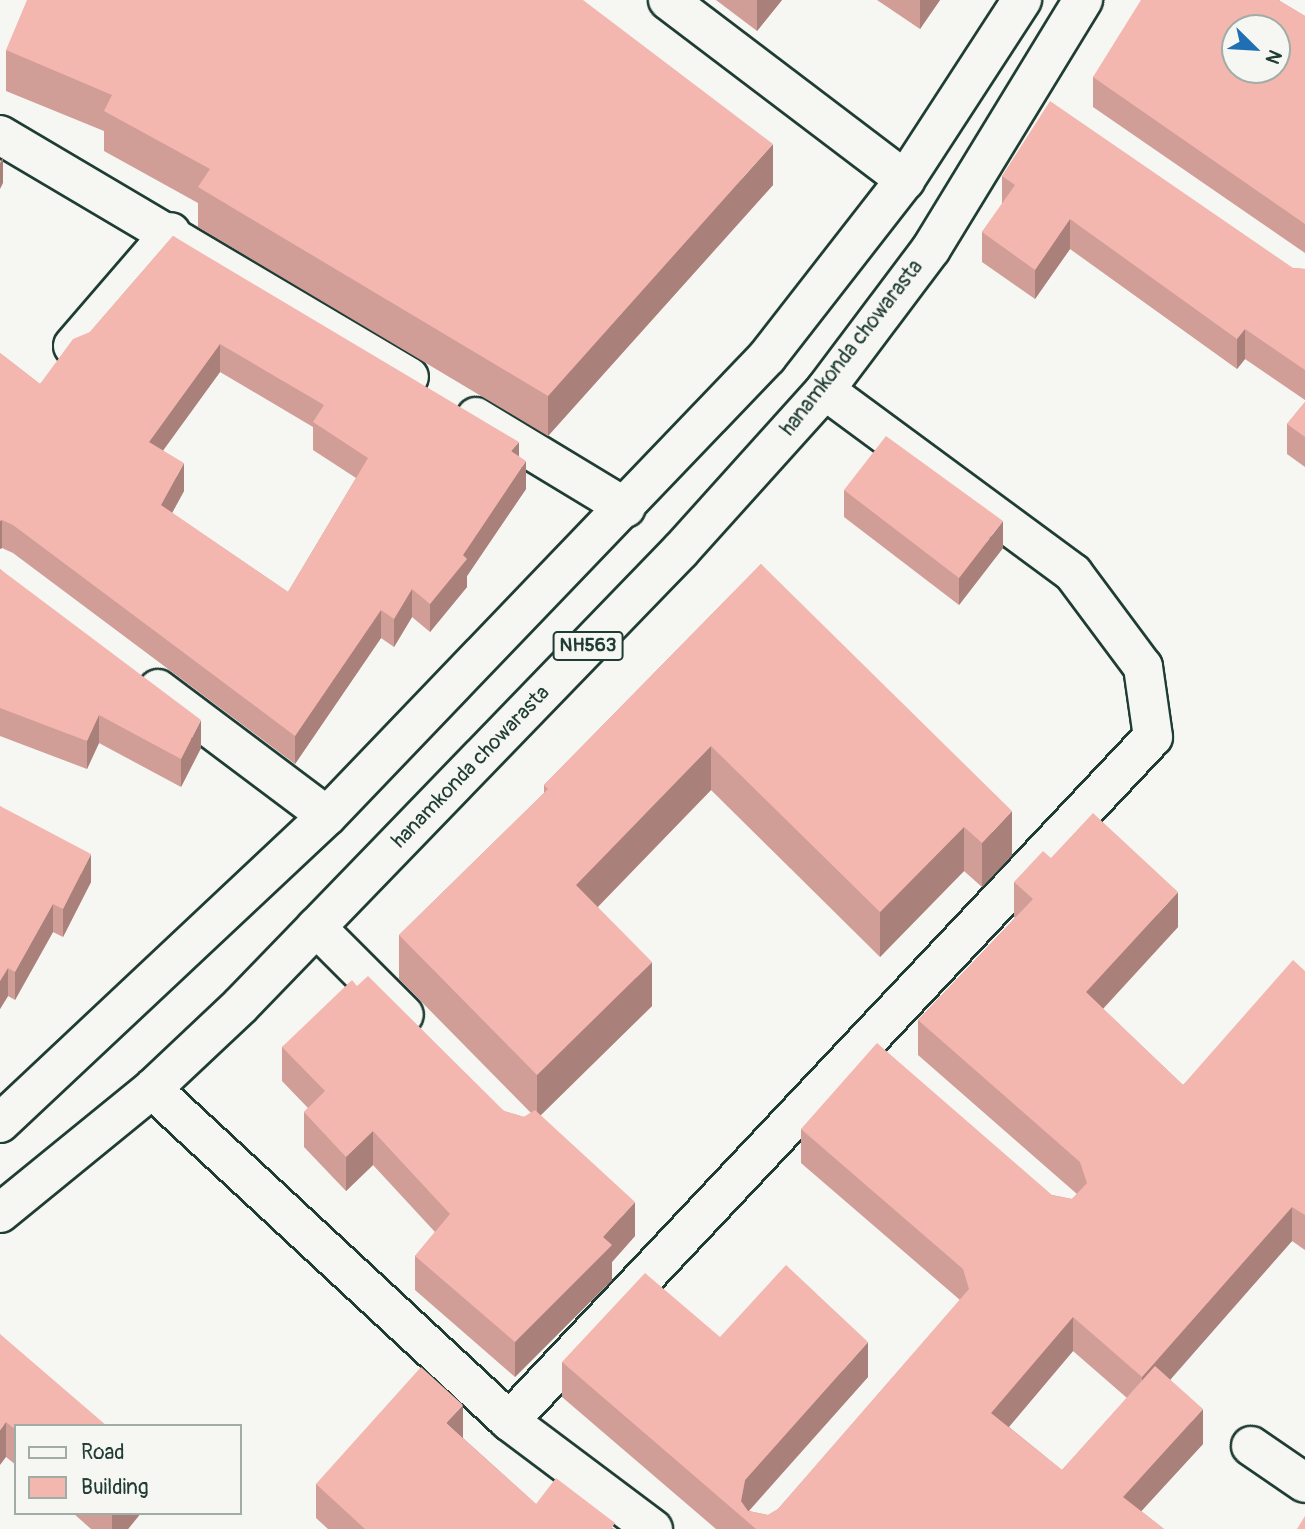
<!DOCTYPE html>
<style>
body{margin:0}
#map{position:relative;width:1305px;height:1529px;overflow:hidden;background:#f6f6f2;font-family:Pangolin,sans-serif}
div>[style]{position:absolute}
.roads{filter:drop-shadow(2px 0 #1f3d34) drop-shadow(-2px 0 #1f3d34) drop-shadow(0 2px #1f3d34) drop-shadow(0 -2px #1f3d34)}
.minor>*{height:38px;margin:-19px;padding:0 19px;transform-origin:19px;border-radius:19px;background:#f6f6f2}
.highway>*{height:38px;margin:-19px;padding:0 19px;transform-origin:19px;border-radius:19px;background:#f6f6f2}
.wall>*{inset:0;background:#d19d97}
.shaded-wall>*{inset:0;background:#aa807b}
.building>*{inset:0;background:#f3b7b0}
span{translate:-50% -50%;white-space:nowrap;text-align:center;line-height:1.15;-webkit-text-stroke:7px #f6f6f2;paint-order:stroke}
.shield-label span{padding:2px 5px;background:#f6f6f2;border:2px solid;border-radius:5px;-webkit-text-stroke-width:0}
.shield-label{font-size:19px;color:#1f3d34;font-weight:700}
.street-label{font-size:21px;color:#1f3d34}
.legend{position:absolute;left:14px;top:1424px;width:228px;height:91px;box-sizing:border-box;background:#f6f6f2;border:2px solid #a0aca6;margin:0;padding:9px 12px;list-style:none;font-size:21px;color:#1f3d34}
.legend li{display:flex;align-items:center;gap:14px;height:35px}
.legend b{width:35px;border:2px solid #a0aca6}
.north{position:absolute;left:1221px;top:14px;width:70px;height:70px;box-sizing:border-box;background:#f6f6f2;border:2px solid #a0aca6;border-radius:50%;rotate:114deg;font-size:19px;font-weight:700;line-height:28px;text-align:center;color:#1f3d34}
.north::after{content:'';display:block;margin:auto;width:24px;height:32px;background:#1f6fb2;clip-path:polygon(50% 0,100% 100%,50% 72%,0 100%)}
</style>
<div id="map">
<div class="roads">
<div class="minor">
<div style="left:668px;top:0;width:298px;rotate:37.2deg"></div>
<div style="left:1297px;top:0;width:9px;rotate:32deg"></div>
<div style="left:0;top:135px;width:475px;rotate:30.6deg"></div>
<div style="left:73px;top:346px;width:150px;rotate:-49.3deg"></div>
<div style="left:476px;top:417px;width:175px;rotate:31.2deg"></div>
<div style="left:158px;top:689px;width:211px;rotate:36.9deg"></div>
<div style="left:316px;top:927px;width:124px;rotate:45deg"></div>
<div style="left:152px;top:1089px;width:488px;rotate:42.9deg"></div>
<div style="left:509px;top:1421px;width:180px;rotate:36.9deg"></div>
<div style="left:509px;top:1421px;width:939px;rotate:-46.73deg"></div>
<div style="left:1153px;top:737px;width:71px;rotate:-98.1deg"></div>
<div style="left:1143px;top:667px;width:117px;rotate:-126.7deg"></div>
<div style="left:1073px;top:573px;width:308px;rotate:-143.6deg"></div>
<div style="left:1251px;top:1446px;width:65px;rotate:34.4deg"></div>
</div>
<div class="highway">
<div style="left:0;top:1123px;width:449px;rotate:-43.2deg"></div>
<div style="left:327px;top:816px;width:636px;rotate:-46.21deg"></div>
<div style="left:767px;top:357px;width:224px;rotate:-52.1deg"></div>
<div style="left:905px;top:180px;width:215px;rotate:-57deg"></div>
<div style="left:0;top:1213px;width:196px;rotate:-39.2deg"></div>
<div style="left:152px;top:1089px;width:122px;rotate:-43.3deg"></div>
<div style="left:241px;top:1005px;width:633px;rotate:-45.96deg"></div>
<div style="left:681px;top:550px;width:215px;rotate:-48deg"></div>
<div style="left:825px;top:390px;width:176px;rotate:-53.1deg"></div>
<div style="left:931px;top:249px;width:292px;rotate:-58.6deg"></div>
</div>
</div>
<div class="wall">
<div style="clip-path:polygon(716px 0,782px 0,757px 31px)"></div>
<div style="clip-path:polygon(877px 0,940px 0,920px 29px)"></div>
<div style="clip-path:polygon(1280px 0,1280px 1px,1305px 16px,1305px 253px,1093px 107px,1093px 77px)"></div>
<div style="clip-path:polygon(6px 50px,773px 185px,548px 436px,198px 227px,198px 203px,104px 151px,104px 131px,6px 91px)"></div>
<div style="clip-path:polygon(1002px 176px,1293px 268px,1305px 269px,1305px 400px,1245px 359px,1237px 369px,1070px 249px,1035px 299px,982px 262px,982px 232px,1002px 204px)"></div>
<div style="clip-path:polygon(evenodd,173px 236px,519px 456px,526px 489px,467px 576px,467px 587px,430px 632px,412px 617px,394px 647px,381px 638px,295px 764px,13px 553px,2px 548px,0 549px,0 353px,40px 384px,90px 332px,173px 236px,220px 372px,313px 427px,313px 450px,356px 478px,288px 592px,172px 513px,184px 491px,163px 450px,220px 372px)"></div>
<div style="clip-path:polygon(1305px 402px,1305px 467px,1287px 454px,1287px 424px)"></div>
<div style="clip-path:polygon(844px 490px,1003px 548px,959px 605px,844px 517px)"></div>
<div style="clip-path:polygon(761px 564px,1012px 855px,982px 887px,964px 871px,880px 957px,711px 790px,598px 907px,652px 1006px,540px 1115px,635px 1236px,612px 1262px,612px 1280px,515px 1377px,415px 1290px,415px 1256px,435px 1232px,373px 1165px,346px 1191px,304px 1147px,304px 1112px,308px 1108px,282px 1081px,282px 1047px,357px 986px,504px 1111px,524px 1117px,531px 1113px,399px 979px,399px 935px,544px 793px,544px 785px)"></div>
<div style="clip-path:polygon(0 569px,201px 748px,181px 787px,99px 743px,87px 769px,0 736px)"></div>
<div style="clip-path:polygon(0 806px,91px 882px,63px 937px,53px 932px,15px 1000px,8px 996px,0 1009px)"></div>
<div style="clip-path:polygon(evenodd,1051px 858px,1178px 927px,1103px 1009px,1183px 1085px,1305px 971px,1305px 1250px,1292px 1241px,1170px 1379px,1203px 1444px,1141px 1511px,1164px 1529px,716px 1529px,562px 1397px,562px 1362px,720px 1337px,868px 1377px,749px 1511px,768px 1515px,778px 1509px,960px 1300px,801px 1163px,801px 1129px,1052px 1195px,1072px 1199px,1077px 1194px,918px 1055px,918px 1020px,1015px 918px,1014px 917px,1014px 882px,1051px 858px,1073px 1351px,1127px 1398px,1062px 1470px,1009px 1427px,1073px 1351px)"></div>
<div style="clip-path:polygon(0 1334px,16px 1426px,16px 1465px,6px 1457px)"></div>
<div style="clip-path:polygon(463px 1438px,536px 1504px,615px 1529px,328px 1529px,316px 1518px,316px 1484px)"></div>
<div style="clip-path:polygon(73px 1513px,141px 1513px,128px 1529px,91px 1529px)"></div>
</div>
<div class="shaded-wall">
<div style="clip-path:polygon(757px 0,782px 0,757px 31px)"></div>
<div style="clip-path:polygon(920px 0,940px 0,920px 29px)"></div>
<div style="clip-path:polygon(773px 144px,773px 185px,548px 436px,548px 396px)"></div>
<div style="clip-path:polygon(3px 157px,3px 183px,0 189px,0 163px)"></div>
<div style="clip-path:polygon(1070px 219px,1070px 249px,1035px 299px,1035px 270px)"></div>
<div style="clip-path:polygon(1245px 329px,1245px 359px,1237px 369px,1237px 339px)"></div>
<div style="clip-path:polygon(220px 344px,220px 372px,149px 470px,149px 442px)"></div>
<div style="clip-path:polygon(519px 442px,519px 470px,511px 451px)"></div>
<div style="clip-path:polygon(526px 461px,526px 489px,467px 576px,467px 587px,430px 632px,430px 604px)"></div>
<div style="clip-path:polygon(184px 463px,184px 491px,161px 533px,161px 505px)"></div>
<div style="clip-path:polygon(2px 520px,2px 548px,0 549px,0 521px)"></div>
<div style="clip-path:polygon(1003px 521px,1003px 548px,959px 605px,959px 578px)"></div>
<div style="clip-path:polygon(412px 589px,412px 617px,394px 647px,394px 619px)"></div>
<div style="clip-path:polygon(381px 610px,381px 638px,295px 764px,295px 736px)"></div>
<div style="clip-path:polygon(99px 715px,99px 743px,87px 769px,87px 741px)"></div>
<div style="clip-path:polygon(201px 720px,201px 748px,181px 787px,181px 759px)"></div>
<div style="clip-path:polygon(711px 746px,711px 790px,576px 929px,576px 885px)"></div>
<div style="clip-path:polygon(1012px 811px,1012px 855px,982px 887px,982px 843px)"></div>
<div style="clip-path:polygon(964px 827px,964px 871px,880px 957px,880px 912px)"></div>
<div style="clip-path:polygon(91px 854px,91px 882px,63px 937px,63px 909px)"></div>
<div style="clip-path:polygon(1178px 892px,1178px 927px,1086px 1027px,1086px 992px)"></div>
<div style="clip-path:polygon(53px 904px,53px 932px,15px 1000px,15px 972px)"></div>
<div style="clip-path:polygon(652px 962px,652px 1006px,537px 1119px,537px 1075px)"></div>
<div style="clip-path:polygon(8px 968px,8px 996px,0 1009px,0 981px)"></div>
<div style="clip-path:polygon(373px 1131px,373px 1165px,346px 1191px,346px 1157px)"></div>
<div style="clip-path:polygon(635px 1202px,635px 1236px,612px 1262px,612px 1280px,515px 1377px,515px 1342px,603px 1237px)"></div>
<div style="clip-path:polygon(1292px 1207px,1292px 1241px,1142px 1412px,1142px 1377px)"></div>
<div style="clip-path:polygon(1073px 1317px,1073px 1351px,991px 1448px,991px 1413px)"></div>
<div style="clip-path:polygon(868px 1342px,868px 1377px,745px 1515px,741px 1501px,745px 1480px)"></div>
<div style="clip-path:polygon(463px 1405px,463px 1439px,446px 1423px)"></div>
<div style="clip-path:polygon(1203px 1409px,1203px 1444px,1125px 1529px,1123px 1497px)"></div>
<div style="clip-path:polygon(6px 1422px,6px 1457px,0 1465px,0 1430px)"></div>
<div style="clip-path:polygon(112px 1513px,141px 1513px,128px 1529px,112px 1529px)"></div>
</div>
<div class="building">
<div style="clip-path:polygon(27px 0,583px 0,773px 144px,548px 396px,198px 187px,210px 169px,104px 111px,112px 95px,6px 50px)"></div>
<div style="clip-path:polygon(evenodd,1141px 0,1278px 0,1305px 16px,1305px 224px,1093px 77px,1141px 0,1235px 28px,1277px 28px,1277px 70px,1235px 70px,1235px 28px)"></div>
<div style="clip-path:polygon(1050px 101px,1293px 268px,1305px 269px,1305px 370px,1245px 329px,1237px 339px,1070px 219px,1035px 270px,982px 232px,1015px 185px,1002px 176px)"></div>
<div style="clip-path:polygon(evenodd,173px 236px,519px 442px,511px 451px,526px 461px,463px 555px,467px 559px,430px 604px,412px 589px,394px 619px,381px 610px,295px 736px,13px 525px,2px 520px,0 521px,0 353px,40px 384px,73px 339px,90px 332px,173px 236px,220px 344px,324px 405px,313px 422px,368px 458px,288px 592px,161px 505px,184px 463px,149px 442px,220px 344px)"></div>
<div style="clip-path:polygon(1305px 402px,1305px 437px,1287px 424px)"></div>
<div style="clip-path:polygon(886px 436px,1003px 521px,959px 578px,844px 490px)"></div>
<div style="clip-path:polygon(761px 564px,1012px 811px,982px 843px,964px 827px,880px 912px,711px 746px,576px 885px,652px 962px,537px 1075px,399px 935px,548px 789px,544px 785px)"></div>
<div style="clip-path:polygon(0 569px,201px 720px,181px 759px,99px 715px,87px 741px,0 708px)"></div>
<div style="clip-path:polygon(0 806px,91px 854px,63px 909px,53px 904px,15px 972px,8px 968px,0 981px)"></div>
<div style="clip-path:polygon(1093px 813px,1178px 892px,1086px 992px,1183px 1085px,1293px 960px,1305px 971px,1305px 1215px,1292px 1207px,1142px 1377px,1073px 1317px,991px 1413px,1062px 1470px,1155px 1366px,1203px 1409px,1123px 1497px,1164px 1529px,756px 1529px,562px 1362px,645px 1273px,720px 1337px,786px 1265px,868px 1342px,745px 1480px,741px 1501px,748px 1511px,768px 1515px,778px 1509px,969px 1289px,963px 1269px,801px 1129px,877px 1043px,1052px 1195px,1072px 1199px,1087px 1183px,1080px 1162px,918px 1020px,1033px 899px,1014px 882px,1043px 851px,1051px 858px)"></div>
<div style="clip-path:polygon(368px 976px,504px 1111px,524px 1117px,535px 1110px,635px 1202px,603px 1237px,612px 1245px,515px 1342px,415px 1256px,450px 1214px,373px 1131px,346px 1157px,304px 1112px,325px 1091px,282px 1047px,352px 980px,357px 986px)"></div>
<div style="clip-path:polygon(0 1334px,107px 1426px,16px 1426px,16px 1430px,6px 1422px,0 1430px)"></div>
<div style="clip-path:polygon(421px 1367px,463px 1405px,446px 1423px,536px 1504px,556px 1478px,615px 1523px,611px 1529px,365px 1529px,316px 1484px)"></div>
<div style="clip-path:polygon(1305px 1516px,1305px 1529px,1297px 1529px)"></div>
</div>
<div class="shield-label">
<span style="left:588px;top:646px">NH563</span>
</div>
<div class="street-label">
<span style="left:852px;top:348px;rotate:-52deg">hanamkonda chowarasta</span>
<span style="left:471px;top:767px;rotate:-46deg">hanamkonda chowarasta</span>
</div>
<ul class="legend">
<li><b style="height:9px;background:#f6f6f2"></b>Road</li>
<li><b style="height:19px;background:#f3b7b0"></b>Building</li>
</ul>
<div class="north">N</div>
</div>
